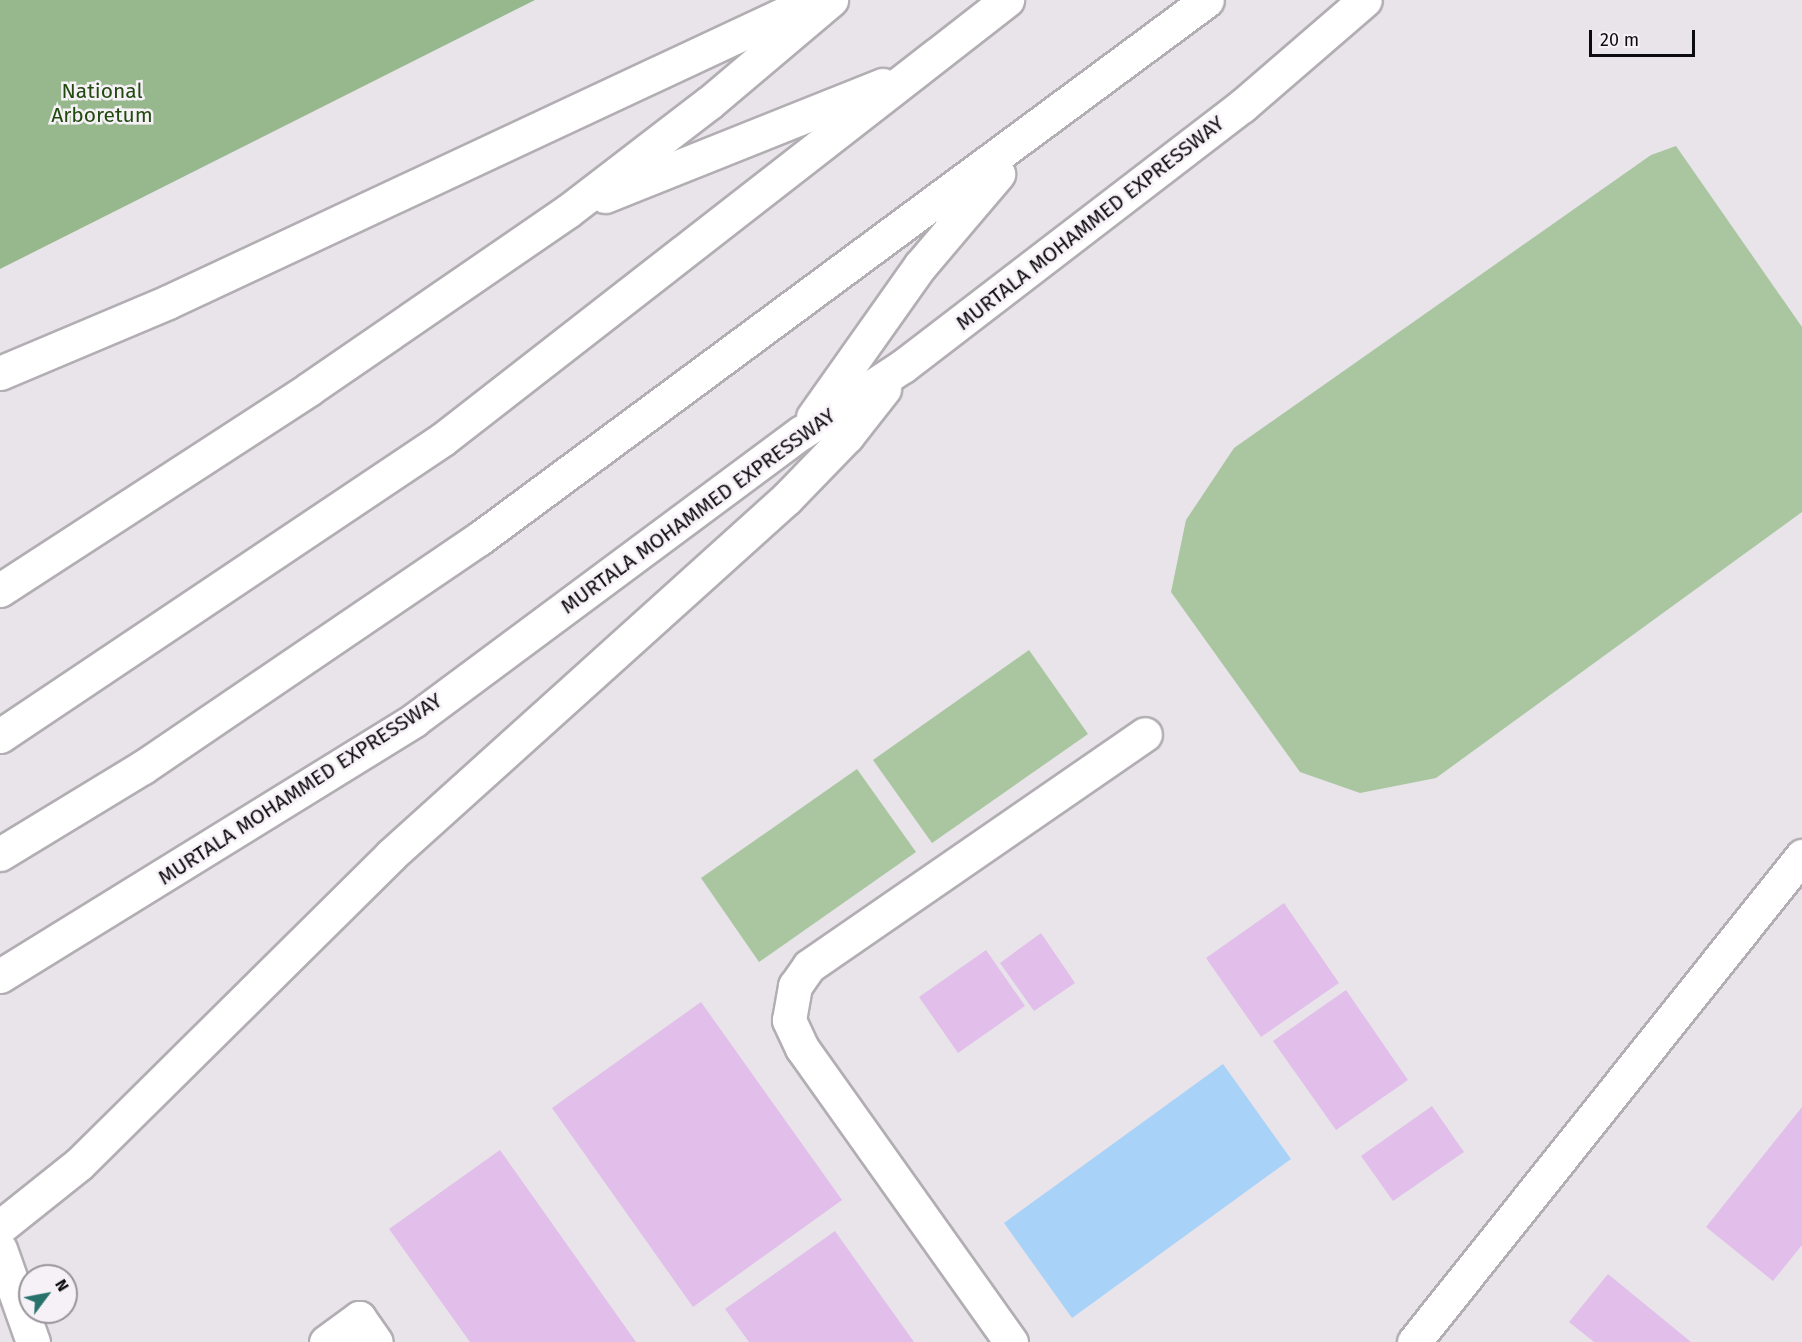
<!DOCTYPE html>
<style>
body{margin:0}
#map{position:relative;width:1802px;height:1342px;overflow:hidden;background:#e8e4ea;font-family:"Fira Sans",sans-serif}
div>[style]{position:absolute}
.green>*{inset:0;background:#a9c6a0}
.forest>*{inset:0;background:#97b78d}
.water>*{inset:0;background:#a8d2f8}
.building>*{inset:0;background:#e1bfea}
.roads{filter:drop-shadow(2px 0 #b2aeb3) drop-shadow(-2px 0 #b2aeb3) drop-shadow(0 2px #b2aeb3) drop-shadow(0 -2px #b2aeb3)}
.minor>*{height:33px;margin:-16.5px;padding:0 16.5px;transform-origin:16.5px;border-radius:16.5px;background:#fff}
.highway>*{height:33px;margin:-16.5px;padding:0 16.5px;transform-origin:16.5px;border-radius:16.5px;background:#fff}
span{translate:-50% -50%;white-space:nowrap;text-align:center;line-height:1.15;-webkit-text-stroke:5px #f6f1f7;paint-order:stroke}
.park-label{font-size:21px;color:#214a0f}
.street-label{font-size:21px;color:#0c0b0d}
.north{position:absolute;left:18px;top:1264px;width:60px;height:60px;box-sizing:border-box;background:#f6f1f7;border:2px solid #989599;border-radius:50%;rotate:58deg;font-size:16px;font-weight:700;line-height:24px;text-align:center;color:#0c0b0d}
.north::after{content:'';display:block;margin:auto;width:21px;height:27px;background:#29726c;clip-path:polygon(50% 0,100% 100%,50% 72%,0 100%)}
.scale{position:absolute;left:1589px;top:30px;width:106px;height:27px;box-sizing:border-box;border:3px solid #0c0b0d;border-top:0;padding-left:8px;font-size:18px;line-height:21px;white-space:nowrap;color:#0c0b0d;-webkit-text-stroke:4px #f6f1f7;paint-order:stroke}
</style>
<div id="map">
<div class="green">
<div style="clip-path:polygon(1676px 146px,1802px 327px,1802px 512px,1436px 778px,1360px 793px,1300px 772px,1171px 592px,1186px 520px,1234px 448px,1651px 155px)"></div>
<div style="clip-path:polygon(1029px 650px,1088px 734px,932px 843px,873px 760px)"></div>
<div style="clip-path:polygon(857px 769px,916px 852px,759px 962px,701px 878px)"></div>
</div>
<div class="forest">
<div style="clip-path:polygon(0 0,535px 0,0 269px)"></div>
</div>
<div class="water">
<div style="clip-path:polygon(1223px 1064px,1291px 1159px,1072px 1318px,1004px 1223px)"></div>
</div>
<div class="building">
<div style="clip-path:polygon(1284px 903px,1339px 983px,1261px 1037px,1206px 958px)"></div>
<div style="clip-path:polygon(1041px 933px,1075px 983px,1034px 1011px,1000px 963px)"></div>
<div style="clip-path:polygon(986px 950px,1025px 1006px,958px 1053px,919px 997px)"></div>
<div style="clip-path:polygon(1346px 990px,1408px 1080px,1336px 1130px,1273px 1041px)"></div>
<div style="clip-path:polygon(701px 1002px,842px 1200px,693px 1307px,552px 1108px)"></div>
<div style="clip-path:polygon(1432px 1106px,1464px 1152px,1393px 1201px,1361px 1156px)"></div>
<div style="clip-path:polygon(1802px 1107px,1802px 1245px,1773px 1281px,1706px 1227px)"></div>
<div style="clip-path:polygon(500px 1150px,636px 1342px,470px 1342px,389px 1229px)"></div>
<div style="clip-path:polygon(835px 1231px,914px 1342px,749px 1342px,725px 1309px)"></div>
<div style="clip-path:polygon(1608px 1274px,1691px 1342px,1594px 1342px,1569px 1322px)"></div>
</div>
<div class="roads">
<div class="minor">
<div style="left:0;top:1249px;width:99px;rotate:70.5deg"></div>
<div style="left:326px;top:1342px;width:41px;rotate:-36deg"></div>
<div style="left:359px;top:1318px;width:29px;rotate:55deg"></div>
<div style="left:1011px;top:1342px;width:361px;rotate:-125.4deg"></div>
<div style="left:802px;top:1048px;width:31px;rotate:-115deg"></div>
<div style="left:789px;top:1020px;width:35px;rotate:-80deg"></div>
<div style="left:795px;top:986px;width:24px;rotate:-55deg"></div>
<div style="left:809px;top:966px;width:408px;rotate:-34.6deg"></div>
<div style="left:1414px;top:1342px;width:622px;rotate:-51.4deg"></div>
</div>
<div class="highway">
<div style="left:605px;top:196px;width:299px;rotate:-21.8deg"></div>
<div style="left:0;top:373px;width:182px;rotate:-22.9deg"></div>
<div style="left:168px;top:302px;width:713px;rotate:-25.06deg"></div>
<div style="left:813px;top:417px;width:185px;rotate:-54.7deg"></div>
<div style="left:920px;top:266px;width:121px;rotate:-49.7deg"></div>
<div style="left:0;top:590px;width:369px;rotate:-33deg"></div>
<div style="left:309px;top:389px;width:314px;rotate:-34.5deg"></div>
<div style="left:568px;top:211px;width:178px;rotate:-37.5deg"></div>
<div style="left:709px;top:103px;width:160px;rotate:-40.2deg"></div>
<div style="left:0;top:736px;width:533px;rotate:-33.84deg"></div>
<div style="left:443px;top:439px;width:715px;rotate:-37.9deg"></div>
<div style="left:0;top:854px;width:167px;rotate:-31.3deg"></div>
<div style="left:143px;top:767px;width:407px;rotate:-34.2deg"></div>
<div style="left:480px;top:538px;width:904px;rotate:-36.5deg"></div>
<div style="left:0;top:976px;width:487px;rotate:-31.7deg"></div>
<div style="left:414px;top:720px;width:482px;rotate:-36.6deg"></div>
<div style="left:801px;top:433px;width:122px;rotate:-33.3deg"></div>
<div style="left:903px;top:366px;width:427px;rotate:-37.5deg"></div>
<div style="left:1242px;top:106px;width:162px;rotate:-40.8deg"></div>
<div style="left:0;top:1227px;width:101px;rotate:-38.6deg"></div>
<div style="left:79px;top:1164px;width:439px;rotate:-44.7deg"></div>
<div style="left:391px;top:855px;width:532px;rotate:-42.03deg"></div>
<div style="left:786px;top:499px;width:88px;rotate:-45.9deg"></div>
<div style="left:847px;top:436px;width:60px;rotate:-51.8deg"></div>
</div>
</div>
<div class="park-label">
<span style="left:102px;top:103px">National<br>Arboretum</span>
</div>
<div class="street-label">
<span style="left:1090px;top:223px;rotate:-38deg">MURTALA MOHAMMED EXPRESSWAY</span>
<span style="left:698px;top:511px;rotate:-36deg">MURTALA MOHAMMED EXPRESSWAY</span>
<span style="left:300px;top:789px;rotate:-33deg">MURTALA MOHAMMED EXPRESSWAY</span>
</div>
<div class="north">N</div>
<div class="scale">20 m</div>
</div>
